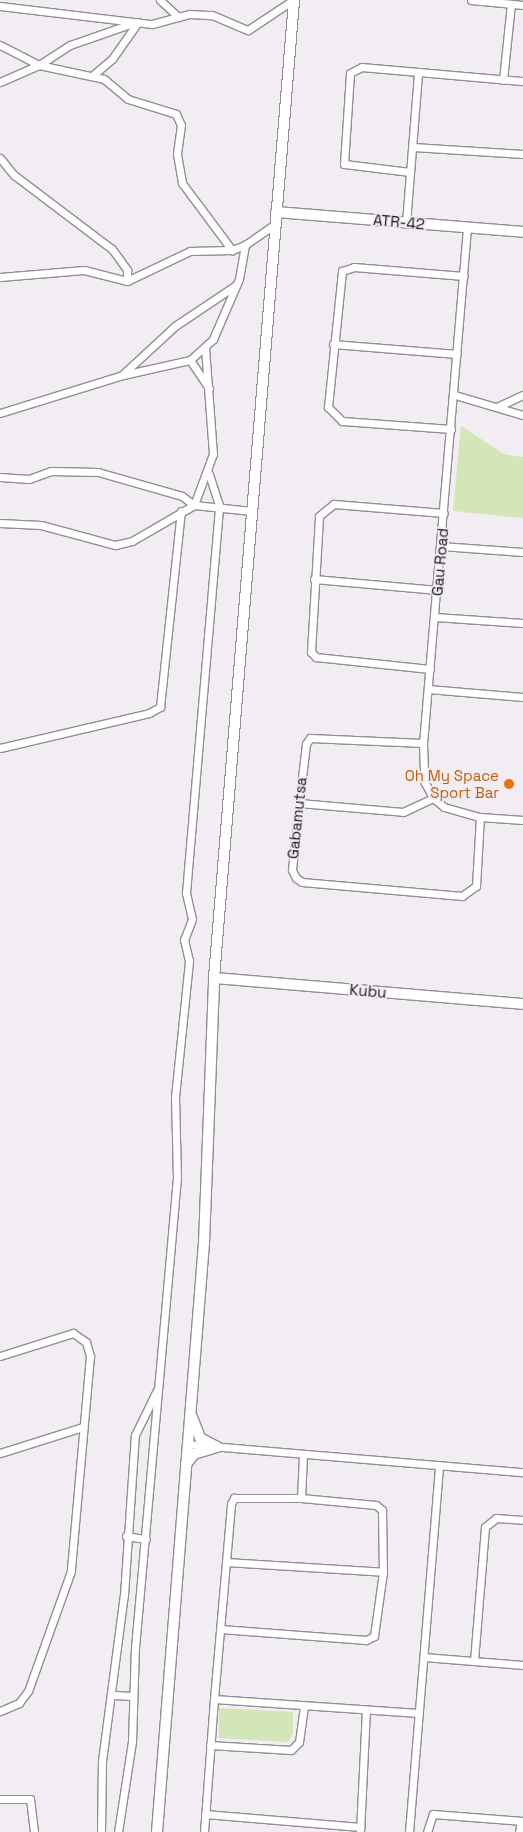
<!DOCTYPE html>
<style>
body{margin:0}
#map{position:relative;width:523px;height:1832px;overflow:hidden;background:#f1edf3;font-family:"Space Grotesk",sans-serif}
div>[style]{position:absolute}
.green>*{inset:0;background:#d3e6b8}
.roads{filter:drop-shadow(1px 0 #928e93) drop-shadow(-1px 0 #928e93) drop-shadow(0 1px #928e93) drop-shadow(0 -1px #928e93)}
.street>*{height:7px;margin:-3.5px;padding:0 3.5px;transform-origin:3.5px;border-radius:3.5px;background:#fff}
.secondary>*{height:10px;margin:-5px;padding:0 5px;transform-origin:5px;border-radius:5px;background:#fff}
.dots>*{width:14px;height:14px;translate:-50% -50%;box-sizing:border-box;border:2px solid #f1edf3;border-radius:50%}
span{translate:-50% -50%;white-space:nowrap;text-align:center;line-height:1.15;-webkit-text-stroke:4px #f1edf3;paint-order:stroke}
.street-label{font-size:15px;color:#181618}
.food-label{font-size:15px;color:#c56008}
.right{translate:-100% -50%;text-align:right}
</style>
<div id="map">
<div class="green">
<div style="clip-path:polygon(461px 426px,504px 454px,523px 457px,523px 518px,453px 511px)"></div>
<div style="clip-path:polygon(219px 1708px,293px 1712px,293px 1733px,288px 1742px,219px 1738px)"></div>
</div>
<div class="roads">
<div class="street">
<div style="left:160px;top:0;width:25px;rotate:43deg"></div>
<div style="left:471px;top:0;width:52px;rotate:5.5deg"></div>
<div style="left:0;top:6px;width:153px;rotate:6.8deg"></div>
<div style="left:152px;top:24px;width:39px;rotate:-15deg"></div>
<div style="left:190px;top:14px;width:22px;rotate:3deg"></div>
<div style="left:212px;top:15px;width:39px;rotate:23deg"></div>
<div style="left:248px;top:30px;width:54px;rotate:-33.7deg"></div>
<div style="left:0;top:45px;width:44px;rotate:27.1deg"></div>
<div style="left:39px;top:65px;width:66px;rotate:12.2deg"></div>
<div style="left:104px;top:79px;width:31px;rotate:40deg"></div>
<div style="left:128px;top:99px;width:50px;rotate:17.4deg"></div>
<div style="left:176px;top:114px;width:12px;rotate:66deg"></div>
<div style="left:181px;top:125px;width:29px;rotate:98deg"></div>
<div style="left:177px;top:154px;width:29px;rotate:80deg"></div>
<div style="left:182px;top:183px;width:84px;rotate:53.3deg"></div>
<div style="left:93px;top:75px;width:25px;rotate:-40deg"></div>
<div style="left:112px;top:59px;width:45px;rotate:-54.9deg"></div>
<div style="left:503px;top:80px;width:76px;rotate:-84deg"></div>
<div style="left:0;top:82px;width:43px;rotate:-23.6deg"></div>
<div style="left:39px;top:65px;width:37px;rotate:-33deg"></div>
<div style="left:70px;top:45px;width:67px;rotate:-19.2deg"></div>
<div style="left:413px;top:147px;width:110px;rotate:3.6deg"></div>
<div style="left:0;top:158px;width:22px;rotate:51deg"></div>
<div style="left:14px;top:175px;width:123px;rotate:37.1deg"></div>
<div style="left:112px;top:249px;width:26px;rotate:54deg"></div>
<div style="left:127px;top:270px;width:11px;rotate:90deg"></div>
<div style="left:410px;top:172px;width:66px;rotate:-173.1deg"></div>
<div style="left:344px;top:164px;width:91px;rotate:-86.2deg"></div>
<div style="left:350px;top:73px;width:13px;rotate:-27deg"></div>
<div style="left:362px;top:67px;width:162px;rotate:5deg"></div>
<div style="left:406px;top:223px;width:148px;rotate:-85.4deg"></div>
<div style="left:467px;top:228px;width:517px;rotate:94.88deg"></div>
<div style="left:423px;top:743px;width:38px;rotate:88deg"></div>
<div style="left:424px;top:781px;width:19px;rotate:62deg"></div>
<div style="left:433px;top:798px;width:14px;rotate:39deg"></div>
<div style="left:444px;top:807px;width:37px;rotate:16deg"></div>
<div style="left:480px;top:817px;width:43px;rotate:4deg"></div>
<div style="left:0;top:277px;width:84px;rotate:-4.8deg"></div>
<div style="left:84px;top:270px;width:44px;rotate:14.3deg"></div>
<div style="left:127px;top:281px;width:70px;rotate:-25.5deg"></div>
<div style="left:190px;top:251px;width:42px;rotate:-1.4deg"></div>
<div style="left:232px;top:250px;width:14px;rotate:-21deg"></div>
<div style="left:333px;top:344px;width:124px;rotate:4.6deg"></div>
<div style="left:190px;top:360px;width:34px;rotate:56deg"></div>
<div style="left:123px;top:374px;width:71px;rotate:-42.7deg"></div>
<div style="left:175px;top:326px;width:73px;rotate:-33.9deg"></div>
<div style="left:455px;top:395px;width:71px;rotate:16.4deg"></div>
<div style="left:499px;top:406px;width:26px;rotate:-25deg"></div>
<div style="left:0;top:413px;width:129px;rotate:-17.2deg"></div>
<div style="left:123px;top:375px;width:69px;rotate:-12.6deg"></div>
<div style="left:190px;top:360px;width:31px;rotate:-42deg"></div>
<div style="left:213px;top:339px;width:65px;rotate:-66.6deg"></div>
<div style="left:239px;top:279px;width:35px;rotate:-80deg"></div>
<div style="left:245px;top:245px;width:37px;rotate:-35deg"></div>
<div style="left:451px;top:429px;width:109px;rotate:-175.8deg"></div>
<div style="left:342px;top:421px;width:20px;rotate:-135deg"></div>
<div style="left:328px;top:407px;width:137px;rotate:-84.1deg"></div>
<div style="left:342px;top:271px;width:13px;rotate:-18deg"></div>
<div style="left:354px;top:267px;width:110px;rotate:4.7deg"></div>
<div style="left:0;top:477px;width:29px;rotate:4deg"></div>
<div style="left:29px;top:479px;width:23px;rotate:-20deg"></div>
<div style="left:51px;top:471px;width:47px;rotate:1.2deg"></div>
<div style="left:98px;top:472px;width:87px;rotate:15.9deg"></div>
<div style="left:182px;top:496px;width:15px;rotate:37deg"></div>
<div style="left:194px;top:505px;width:54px;rotate:-69.6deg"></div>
<div style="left:213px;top:454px;width:106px;rotate:-94.3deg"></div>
<div style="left:0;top:523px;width:41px;rotate:2.8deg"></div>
<div style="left:41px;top:525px;width:77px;rotate:15.1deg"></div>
<div style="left:115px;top:545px;width:17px;rotate:-13deg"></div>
<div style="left:132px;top:541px;width:72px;rotate:-30.1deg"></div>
<div style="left:194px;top:505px;width:58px;rotate:5.9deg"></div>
<div style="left:441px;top:546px;width:82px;rotate:4.2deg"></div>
<div style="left:314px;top:579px;width:124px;rotate:5.1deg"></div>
<div style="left:435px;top:617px;width:88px;rotate:3.9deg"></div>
<div style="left:430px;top:669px;width:115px;rotate:-174deg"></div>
<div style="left:316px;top:657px;width:7px;rotate:-135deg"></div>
<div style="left:311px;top:652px;width:136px;rotate:-86.6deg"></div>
<div style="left:319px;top:516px;width:19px;rotate:-39deg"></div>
<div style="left:334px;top:504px;width:110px;rotate:4.7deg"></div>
<div style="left:428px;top:689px;width:95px;rotate:4.8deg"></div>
<div style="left:423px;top:743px;width:113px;rotate:-177.5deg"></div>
<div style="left:310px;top:738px;width:7px;rotate:124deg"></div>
<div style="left:306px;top:744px;width:59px;rotate:96.8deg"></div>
<div style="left:299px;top:803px;width:67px;rotate:96deg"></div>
<div style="left:292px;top:870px;width:9px;rotate:63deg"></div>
<div style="left:296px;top:878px;width:7px;rotate:34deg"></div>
<div style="left:302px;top:882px;width:161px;rotate:5deg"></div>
<div style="left:462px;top:896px;width:17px;rotate:-36deg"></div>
<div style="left:476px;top:886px;width:69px;rotate:-86.7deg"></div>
<div style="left:0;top:748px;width:153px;rotate:-13.2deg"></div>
<div style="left:149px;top:713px;width:13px;rotate:-29deg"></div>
<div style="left:160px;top:707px;width:197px;rotate:-83.9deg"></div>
<div style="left:299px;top:803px;width:104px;rotate:4.9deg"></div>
<div style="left:403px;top:812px;width:33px;rotate:-25deg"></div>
<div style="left:0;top:1356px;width:77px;rotate:-17.5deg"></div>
<div style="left:73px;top:1333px;width:16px;rotate:35deg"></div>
<div style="left:86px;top:1342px;width:15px;rotate:74deg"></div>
<div style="left:90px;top:1356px;width:216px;rotate:95.1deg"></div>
<div style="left:71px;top:1571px;width:127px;rotate:109.7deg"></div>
<div style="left:28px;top:1691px;width:15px;rotate:127deg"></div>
<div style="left:19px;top:1703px;width:21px;rotate:157deg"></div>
<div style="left:187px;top:1444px;width:337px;rotate:4.8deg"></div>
<div style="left:0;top:1453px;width:87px;rotate:-17.4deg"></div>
<div style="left:301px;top:1498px;width:43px;rotate:-87.3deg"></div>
<div style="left:126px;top:1536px;width:20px;rotate:9deg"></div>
<div style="left:226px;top:1562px;width:157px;rotate:3.6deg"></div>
<div style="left:424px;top:1657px;width:99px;rotate:4.6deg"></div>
<div style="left:474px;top:1661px;width:134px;rotate:-85.3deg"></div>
<div style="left:485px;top:1527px;width:14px;rotate:-39deg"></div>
<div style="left:496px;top:1518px;width:27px;rotate:4deg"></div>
<div style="left:114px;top:1695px;width:17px;rotate:3deg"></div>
<div style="left:214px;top:1699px;width:205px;rotate:3.9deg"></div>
<div style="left:210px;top:1745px;width:81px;rotate:3.5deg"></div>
<div style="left:291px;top:1750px;width:11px;rotate:-45deg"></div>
<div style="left:299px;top:1742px;width:36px;rotate:-82deg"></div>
<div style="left:0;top:1799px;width:30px"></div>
<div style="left:30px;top:1799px;width:33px;rotate:83deg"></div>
<div style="left:205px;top:1814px;width:156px;rotate:4.8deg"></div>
<div style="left:101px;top:1832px;width:71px;rotate:-89.2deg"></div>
<div style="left:102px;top:1761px;width:167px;rotate:-82.5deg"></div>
<div style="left:124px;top:1595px;width:160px;rotate:-86.1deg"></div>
<div style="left:135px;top:1435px;width:50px;rotate:-63.9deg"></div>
<div style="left:118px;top:1832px;width:91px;rotate:-81.2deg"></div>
<div style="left:132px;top:1742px;width:94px;rotate:-88.2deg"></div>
<div style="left:135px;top:1648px;width:472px;rotate:-84.9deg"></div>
<div style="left:177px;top:1178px;width:81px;rotate:-91.4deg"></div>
<div style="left:175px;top:1097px;width:137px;rotate:-84.1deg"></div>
<div style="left:189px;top:961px;width:22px;rotate:-103deg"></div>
<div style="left:184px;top:940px;width:22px;rotate:-69deg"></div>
<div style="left:192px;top:919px;width:27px;rotate:-103deg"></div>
<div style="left:186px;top:893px;width:389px;rotate:-85.1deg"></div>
<div style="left:219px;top:505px;width:33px;rotate:-108deg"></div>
<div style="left:204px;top:1832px;width:133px;rotate:-85.7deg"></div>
<div style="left:214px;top:1699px;width:196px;rotate:-85deg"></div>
<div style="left:231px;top:1504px;width:7px;rotate:-63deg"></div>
<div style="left:234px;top:1498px;width:67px"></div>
<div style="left:301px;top:1498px;width:75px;rotate:5.3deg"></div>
<div style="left:376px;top:1505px;width:8px;rotate:40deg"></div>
<div style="left:382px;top:1510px;width:62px;rotate:89.1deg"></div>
<div style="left:383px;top:1572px;width:65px;rotate:98deg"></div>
<div style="left:374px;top:1636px;width:9px;rotate:153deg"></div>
<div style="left:366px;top:1640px;width:146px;rotate:-175.7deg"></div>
<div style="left:360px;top:1832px;width:122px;rotate:-87.2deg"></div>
<div style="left:409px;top:1832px;width:368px;rotate:-85.3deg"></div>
<div style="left:427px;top:1832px;width:19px;rotate:-72deg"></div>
<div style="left:433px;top:1814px;width:90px;rotate:4.4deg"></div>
<div style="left:519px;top:1832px;width:11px;rotate:-80deg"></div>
</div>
<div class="secondary">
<div style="left:276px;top:212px;width:248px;rotate:4.6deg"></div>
<div style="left:214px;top:978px;width:310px;rotate:4.8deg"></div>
<div style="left:192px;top:1417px;width:22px;rotate:69deg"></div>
<div style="left:200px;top:1438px;width:19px;rotate:28deg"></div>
<div style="left:186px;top:1464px;width:13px;rotate:-51deg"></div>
<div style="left:194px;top:1454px;width:24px;rotate:-17deg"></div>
<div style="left:157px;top:1832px;width:591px;rotate:-85.44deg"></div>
<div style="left:204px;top:1243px;width:265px;rotate:-87.8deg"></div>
<div style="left:214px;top:978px;width:981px;rotate:-85.32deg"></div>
</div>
</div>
<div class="dots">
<div style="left:509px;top:784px;background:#e8710a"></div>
</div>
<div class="street-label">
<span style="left:399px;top:222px;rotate:5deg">ATR-42</span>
<span style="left:440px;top:562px;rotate:-85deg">Gau Road</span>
<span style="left:297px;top:818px;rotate:-84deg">Gabamutsa</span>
<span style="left:368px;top:991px;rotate:5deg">Kubu</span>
</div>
<div class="food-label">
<span class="right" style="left:499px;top:784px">Oh My Space<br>Sport Bar</span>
</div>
</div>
